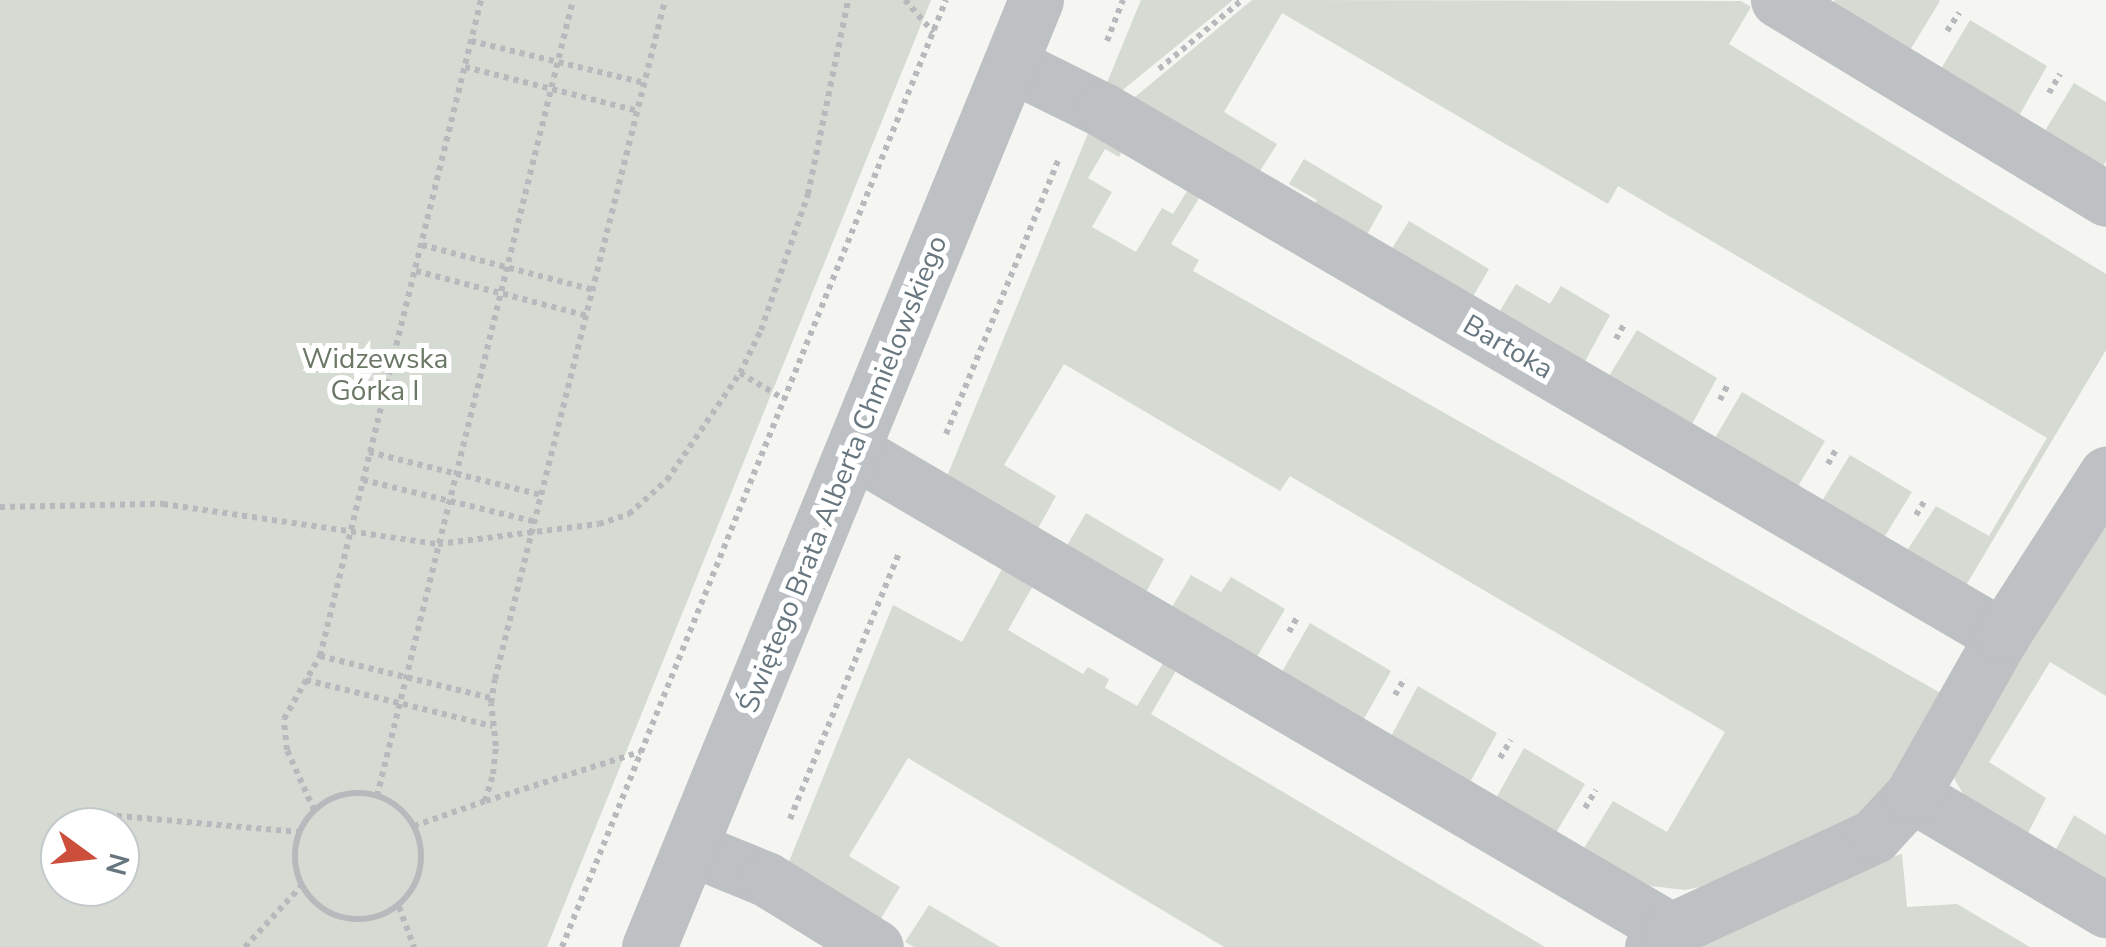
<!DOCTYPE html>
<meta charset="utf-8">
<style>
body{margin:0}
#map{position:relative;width:2106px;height:947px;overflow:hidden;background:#f5f5f2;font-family:"Nunito Sans",sans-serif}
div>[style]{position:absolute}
.green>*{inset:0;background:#d5dad2}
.path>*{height:6px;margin-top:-3px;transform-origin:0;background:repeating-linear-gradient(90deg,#b7babc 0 5px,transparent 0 10px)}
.path>.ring{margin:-3px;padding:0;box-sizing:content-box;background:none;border:6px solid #b7babc;border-radius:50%}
.minor>*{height:55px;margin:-27.5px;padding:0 27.5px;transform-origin:27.5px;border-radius:27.5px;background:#bdc1c3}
span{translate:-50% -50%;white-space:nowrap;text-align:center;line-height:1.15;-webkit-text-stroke:10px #fff;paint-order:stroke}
.street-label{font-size:28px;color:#68777f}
.park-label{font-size:28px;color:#6b7866}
.north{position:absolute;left:40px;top:807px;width:100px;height:100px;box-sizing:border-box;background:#fff;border:2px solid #c3c9cc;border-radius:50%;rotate:105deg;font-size:28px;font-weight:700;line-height:40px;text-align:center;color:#68777f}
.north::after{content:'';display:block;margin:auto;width:35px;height:45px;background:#cc4f3c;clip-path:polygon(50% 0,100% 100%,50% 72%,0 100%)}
</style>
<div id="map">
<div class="green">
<div style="clip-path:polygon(evenodd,0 0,931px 0,547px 947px,0 947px,0 0,60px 827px,120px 827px,120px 887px,60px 887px,60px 827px)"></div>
<div style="clip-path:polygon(1141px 0,1233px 0,1114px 97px,1104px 90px)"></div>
<div style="clip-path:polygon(1252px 0,1741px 1px,1751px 7px,1729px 44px,2106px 274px,2106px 350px,1962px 592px,1908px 560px,1908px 549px,1936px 506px,1989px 536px,2047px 438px,1618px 186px,1608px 204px,1282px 13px,1224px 112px,1277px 144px,1255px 179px,1124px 106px)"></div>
<div style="clip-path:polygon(1835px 0,1938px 0,1940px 1px,1907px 55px,1830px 8px)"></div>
<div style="clip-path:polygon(1970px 20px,2047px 66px,2015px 123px,1938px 74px)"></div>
<div style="clip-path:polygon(2074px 83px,2106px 102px,2106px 161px,2099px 173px,2040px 139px)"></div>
<div style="clip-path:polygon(1091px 126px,1125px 145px,1119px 157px,1105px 149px,1088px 178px,1112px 192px,1092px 227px,1136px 252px,1162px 208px,1173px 214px,1192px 183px,1204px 190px,1171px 244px,1199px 260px,1193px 271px,1946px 696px,1891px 781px,1849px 826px,1700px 887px,1685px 890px,1651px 886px,1581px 853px,1613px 801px,1667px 832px,1725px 732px,1290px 476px,1280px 491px,1064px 364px,1004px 465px,1056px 496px,1036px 532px,945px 481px)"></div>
<div style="clip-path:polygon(1304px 159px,1383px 206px,1362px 243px,1311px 213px,1317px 200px,1289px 184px)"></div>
<div style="clip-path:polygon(1409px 221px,1489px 269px,1468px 305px,1386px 258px)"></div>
<div style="clip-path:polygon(1516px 284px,1550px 304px,1561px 286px,1610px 315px,1583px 365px,1494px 321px)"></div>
<div style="clip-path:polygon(1637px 330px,1717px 378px,1692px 424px,1609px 376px)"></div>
<div style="clip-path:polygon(1742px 392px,1825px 441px,1797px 488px,1715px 438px)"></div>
<div style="clip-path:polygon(1850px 455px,1912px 492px,1883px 539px,1822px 501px)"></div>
<div style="clip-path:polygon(1086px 513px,1164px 559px,1144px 596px,1065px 549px)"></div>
<div style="clip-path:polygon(2106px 517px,2106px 696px,2050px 662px,1989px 762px,2046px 798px,2026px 837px,1966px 799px,1954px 778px,1957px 757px)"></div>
<div style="clip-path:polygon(1007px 560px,1038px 577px,1008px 630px,1083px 674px,1088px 667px,1109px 679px,1105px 688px,1137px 706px,1168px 655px,1181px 662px,1151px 714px,1545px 947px,1224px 947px,908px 758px,849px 856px,900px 887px,877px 925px,786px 869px,893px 605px,962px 642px)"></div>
<div style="clip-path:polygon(1191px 575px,1221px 592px,1231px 577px,1285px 609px,1254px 662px,1169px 612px)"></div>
<div style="clip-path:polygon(1310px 623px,1391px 671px,1361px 724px,1279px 677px)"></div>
<div style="clip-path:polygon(1418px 686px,1497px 733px,1469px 784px,1389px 740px)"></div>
<div style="clip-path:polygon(1524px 748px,1585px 784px,1554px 836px,1495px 800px)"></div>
<div style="clip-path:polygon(2074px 815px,2106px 835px,2106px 881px,2055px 851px)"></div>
<div style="clip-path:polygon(1902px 854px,1907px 907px,1957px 904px,2030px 947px,1699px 947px,1851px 869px)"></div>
<div style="clip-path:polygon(929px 905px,1000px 947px,914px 947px,905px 942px)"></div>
</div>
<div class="path">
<div style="left:905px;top:0;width:43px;rotate:48.8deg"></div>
<div style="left:1947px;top:31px;width:22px;rotate:-56deg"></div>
<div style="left:471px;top:41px;width:178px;rotate:13.6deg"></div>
<div style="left:1107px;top:41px;width:44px;rotate:-68.7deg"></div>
<div style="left:465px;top:67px;width:178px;rotate:14.3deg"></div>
<div style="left:1159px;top:69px;width:108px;rotate:-39.7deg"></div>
<div style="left:2049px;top:93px;width:22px;rotate:-60deg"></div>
<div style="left:422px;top:245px;width:177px;rotate:14.7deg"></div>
<div style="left:416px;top:271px;width:177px;rotate:14.7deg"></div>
<div style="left:1616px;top:339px;width:18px;rotate:-61deg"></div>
<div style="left:740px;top:373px;width:51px;rotate:30.6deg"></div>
<div style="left:1720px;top:400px;width:18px;rotate:-63deg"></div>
<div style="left:946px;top:434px;width:297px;rotate:-67.7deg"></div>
<div style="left:369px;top:452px;width:178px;rotate:14deg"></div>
<div style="left:1828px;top:464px;width:18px;rotate:-61deg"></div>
<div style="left:363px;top:480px;width:178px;rotate:13.6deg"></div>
<div style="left:0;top:507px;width:163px;rotate:-1.1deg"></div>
<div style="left:163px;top:504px;width:278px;rotate:8.3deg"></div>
<div style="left:438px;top:544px;width:162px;rotate:-7.1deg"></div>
<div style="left:599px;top:524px;width:32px;rotate:-18deg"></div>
<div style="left:629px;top:514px;width:51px;rotate:-41.8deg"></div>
<div style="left:667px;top:480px;width:130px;rotate:-55.7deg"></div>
<div style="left:740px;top:373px;width:48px;rotate:-64deg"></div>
<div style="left:761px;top:330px;width:144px;rotate:-70.9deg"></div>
<div style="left:808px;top:194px;width:198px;rotate:-78.3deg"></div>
<div style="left:1916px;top:515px;width:17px;rotate:-59deg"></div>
<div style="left:1289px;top:632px;width:18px;rotate:-61deg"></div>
<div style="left:320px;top:656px;width:176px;rotate:13.8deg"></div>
<div style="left:306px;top:680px;width:192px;rotate:13.9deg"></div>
<div style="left:1395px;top:695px;width:20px;rotate:-60deg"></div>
<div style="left:1500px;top:758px;width:21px;rotate:-59deg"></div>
<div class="ring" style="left:295px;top:793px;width:120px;height:120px"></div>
<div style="left:377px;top:796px;width:820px;rotate:-76.17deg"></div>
<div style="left:486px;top:801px;width:162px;rotate:-17.7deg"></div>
<div style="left:1585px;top:808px;width:21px;rotate:-59deg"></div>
<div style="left:314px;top:810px;width:66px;rotate:-114.2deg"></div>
<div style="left:287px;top:750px;width:31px;rotate:-96deg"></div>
<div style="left:284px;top:719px;width:73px;rotate:-60.3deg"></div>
<div style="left:320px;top:656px;width:675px;rotate:-76.21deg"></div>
<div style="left:97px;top:814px;width:202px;rotate:5.1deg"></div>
<div style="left:790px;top:819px;width:287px;rotate:-67.7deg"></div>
<div style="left:414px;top:826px;width:75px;rotate:-19.4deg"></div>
<div style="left:485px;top:801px;width:28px;rotate:-73deg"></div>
<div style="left:493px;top:774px;width:28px;rotate:-84deg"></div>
<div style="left:496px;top:746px;width:43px;rotate:-96.6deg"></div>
<div style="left:491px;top:703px;width:24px;rotate:-81deg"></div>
<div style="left:495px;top:679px;width:700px;rotate:-75.94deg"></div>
<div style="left:399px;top:907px;width:43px;rotate:69.4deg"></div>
<div style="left:245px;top:947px;width:84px;rotate:-47.4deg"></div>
<div style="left:562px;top:947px;width:1022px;rotate:-67.93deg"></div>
</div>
<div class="minor">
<div style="left:1778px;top:0;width:384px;rotate:31.2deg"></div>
<div style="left:1010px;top:64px;width:104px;rotate:26.3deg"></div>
<div style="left:1103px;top:110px;width:1042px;rotate:30.33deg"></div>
<div style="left:854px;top:451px;width:947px;rotate:30.38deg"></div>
<div style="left:1912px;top:795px;width:226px;rotate:30.7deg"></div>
<div style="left:690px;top:848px;width:82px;rotate:22.2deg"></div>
<div style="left:766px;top:879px;width:129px;rotate:31.7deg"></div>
<div style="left:649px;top:947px;width:1023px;rotate:-67.77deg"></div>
<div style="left:1652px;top:947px;width:25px;rotate:-42deg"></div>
<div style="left:1671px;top:930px;width:224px;rotate:-24.8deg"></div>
<div style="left:1874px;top:836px;width:56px;rotate:-47.2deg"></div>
<div style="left:1912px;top:795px;width:183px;rotate:-60.5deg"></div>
<div style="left:2002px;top:636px;width:193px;rotate:-57.3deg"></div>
</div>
<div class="street-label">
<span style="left:1508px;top:347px;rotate:30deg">Bartoka</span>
<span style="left:843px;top:474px;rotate:-68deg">Świętego Brata Alberta Chmielowskiego</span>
</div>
<div class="park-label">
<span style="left:375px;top:375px">Widzewska<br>Górka I</span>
</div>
<div class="north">N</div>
</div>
